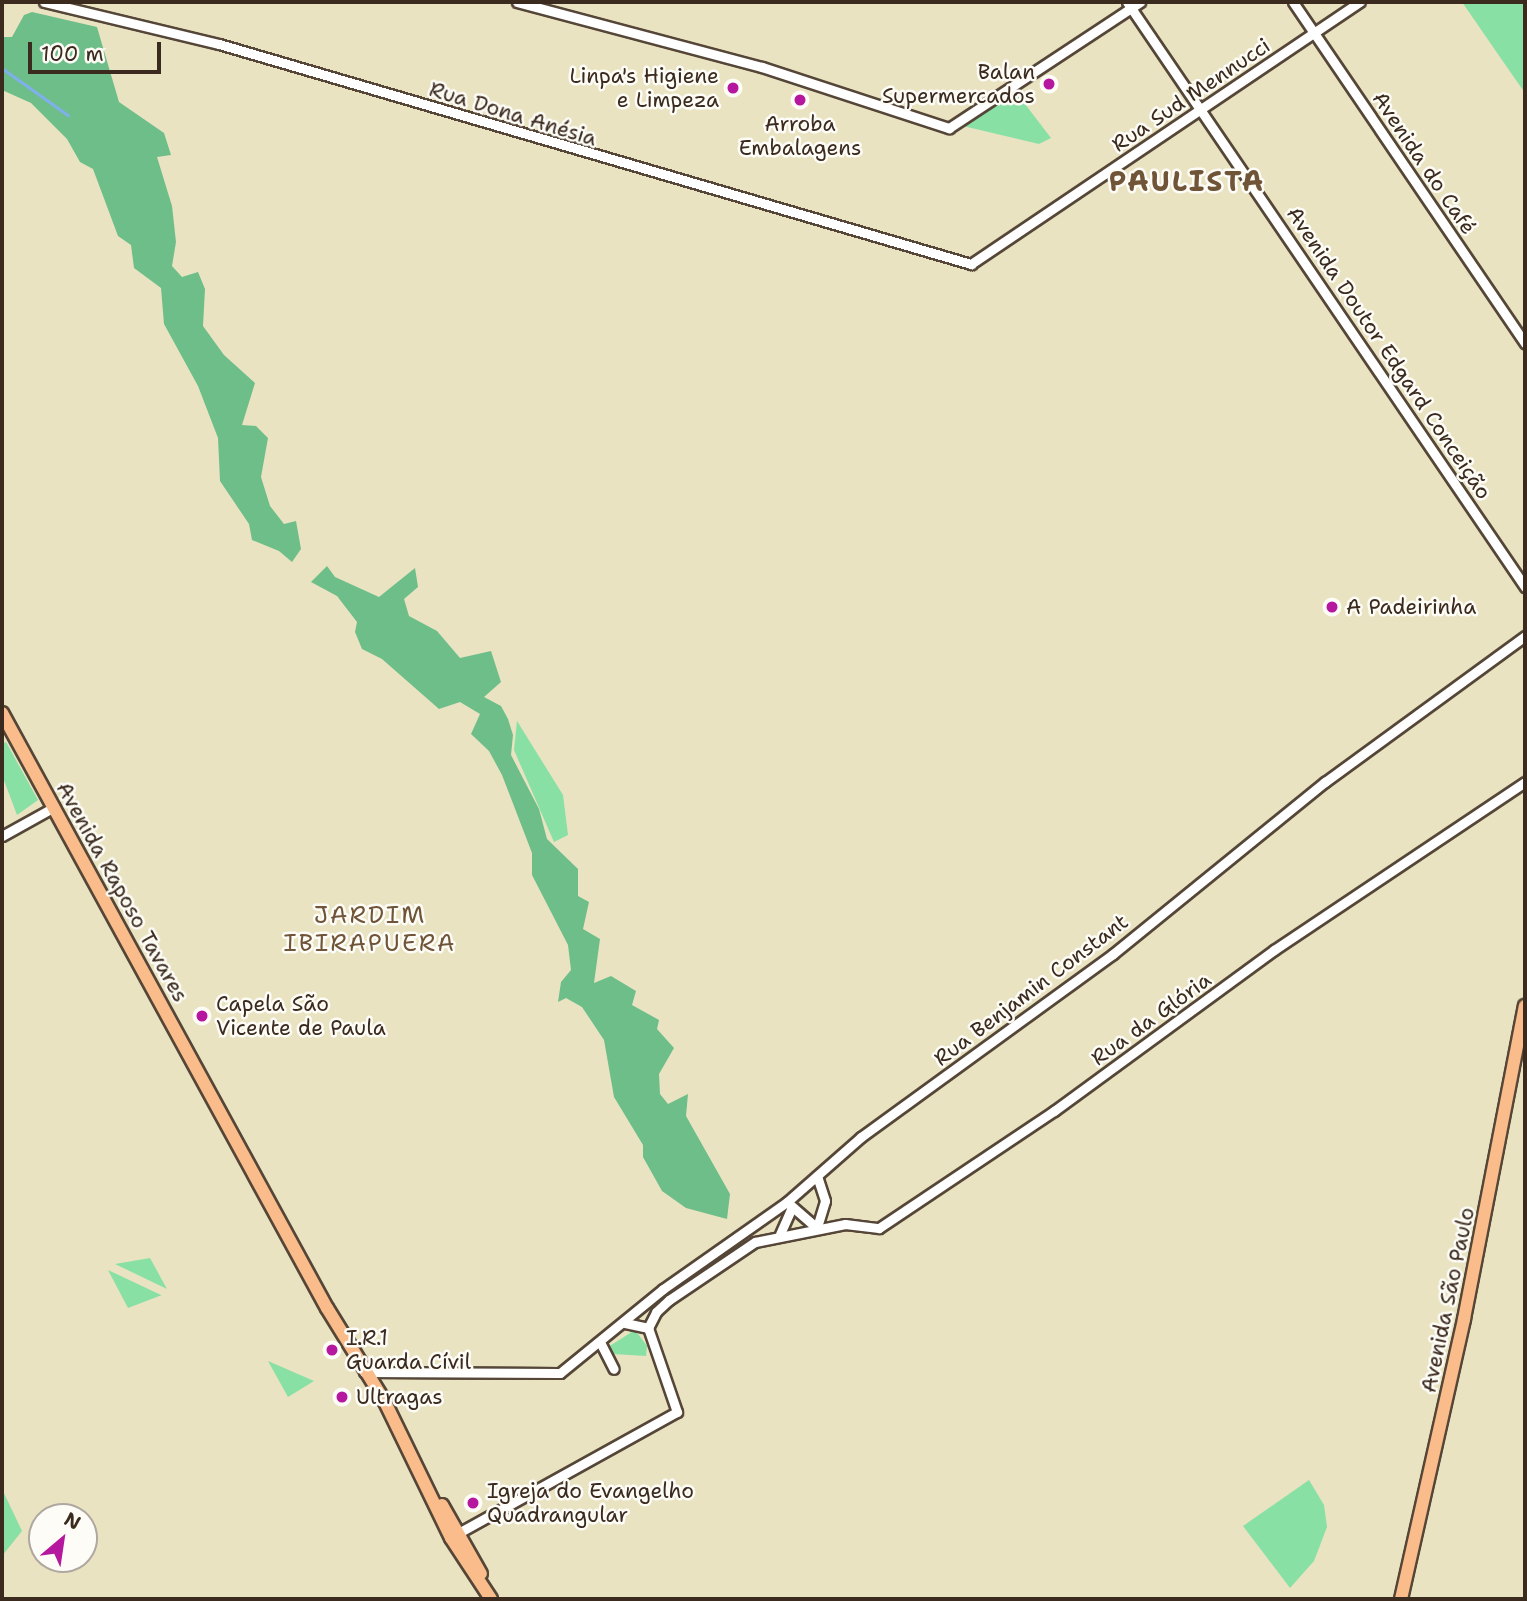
<!DOCTYPE html>
<meta charset="utf-8">
<style>
body{margin:0}
#map{position:relative;width:1527px;height:1601px;overflow:hidden;background:#e9e3c2;font-family:"Shantell Sans",sans-serif}
div>[style]{position:absolute}
.green>*{inset:0;background:#88e0a5}
.forest>*{inset:0;background:#6ebe8a}
.stream>*{height:2.5px;margin:-1.25px;padding:0 1.25px;transform-origin:1.25px;border-radius:1.25px;background:#80b0eb}
.roads{filter:drop-shadow(2px 0 #554637) drop-shadow(-2px 0 #554637) drop-shadow(0 2px #554637) drop-shadow(0 -2px #554637)}
.minor>*{height:9px;margin:-4.5px;padding:0 4.5px;transform-origin:4.5px;border-radius:4.5px;background:#fff}
.major>*{height:12px;margin:-6px;padding:0 6px;transform-origin:6px;border-radius:6px;background:#f9bc8a}
.dots>*{width:19px;height:19px;translate:-50% -50%;box-sizing:border-box;border:4px solid #fdfcf7;border-radius:50%}
span{translate:-50% -50%;white-space:nowrap;text-align:center;line-height:1.15;-webkit-text-stroke:5px #fdfcf7;paint-order:stroke}
.poi-label{font-size:21px;color:#3b2a1e}
.right{translate:-100% -50%;text-align:right}
.left{translate:0 -50%;text-align:left}
.street-label{font-size:21px;color:#3b2a1e}
.quarter-label{font-size:24px;color:#705438;letter-spacing:2px}
.district-label{font-size:28px;color:#705438;font-weight:700;letter-spacing:2px}
.frame{position:absolute;inset:0;border:4px solid #3b2a1e;pointer-events:none}
.north{position:absolute;left:28px;top:1503px;width:70px;height:70px;box-sizing:border-box;background:#fdfcf7;border:2px solid #afa8a0;border-radius:50%;rotate:29deg;font-size:19px;font-weight:700;line-height:28px;text-align:center;color:#3b2a1e}
.north::after{content:'';display:block;margin:auto;width:24px;height:32px;background:#b5179e;clip-path:polygon(50% 0,100% 100%,50% 72%,0 100%)}
.scale{position:absolute;left:28px;top:42px;width:133px;height:32px;box-sizing:border-box;border:4px solid #3b2a1e;border-top:0;padding-left:9px;font-size:21px;line-height:24px;white-space:nowrap;color:#3b2a1e;-webkit-text-stroke:5px #fdfcf7;paint-order:stroke}
</style>
<div id="map">
<div class="green">
<div style="clip-path:polygon(1462px 2px,1525px 2px,1525px 93px,1511px 73px)"></div>
<div style="clip-path:polygon(1015px 91px,1051px 138px,1039px 144px,963px 126px)"></div>
<div style="clip-path:polygon(517px 721px,563px 795px,568px 835px,554px 842px,514px 750px)"></div>
<div style="clip-path:polygon(6px 742px,38px 800px,17px 815px,2px 775px,2px 744px)"></div>
<div style="clip-path:polygon(150px 1258px,167px 1289px,115px 1264px)"></div>
<div style="clip-path:polygon(108px 1270px,161px 1295px,162px 1295px,128px 1308px)"></div>
<div style="clip-path:polygon(635px 1330px,647px 1346px,646px 1356px,613px 1354px,608px 1347px)"></div>
<div style="clip-path:polygon(268px 1361px,314px 1381px,288px 1397px)"></div>
<div style="clip-path:polygon(1309px 1480px,1324px 1505px,1327px 1527px,1314px 1561px,1290px 1588px,1243px 1526px)"></div>
<div style="clip-path:polygon(2px 1489px,22px 1531px,2px 1556px)"></div>
</div>
<div class="forest">
<div style="clip-path:polygon(32px 12px,97px 27px,119px 102px,164px 133px,171px 155px,157px 157px,172px 206px,176px 242px,172px 266px,182px 277px,198px 272px,205px 289px,203px 326px,224px 355px,255px 383px,242px 425px,256px 426px,268px 438px,261px 477px,270px 506px,284px 524px,296px 521px,301px 549px,292px 562px,279px 551px,252px 540px,249px 524px,220px 481px,218px 438px,198px 386px,164px 324px,161px 288px,134px 268px,131px 245px,118px 236px,93px 169px,80px 162px,67px 139px,31px 103px,2px 90px,2px 37px,12px 37px,24px 15px)"></div>
<div style="clip-path:polygon(327px 566px,335px 577px,379px 597px,415px 568px,418px 587px,404px 599px,409px 616px,437px 631px,460px 658px,491px 651px,501px 682px,484px 697px,501px 706px,508px 719px,513px 735px,511px 755px,539px 809px,547px 839px,578px 869px,578px 896px,589px 902px,583px 929px,600px 939px,594px 983px,611px 976px,636px 991px,632px 1005px,659px 1020px,657px 1029px,674px 1048px,659px 1074px,660px 1094px,668px 1104px,688px 1094px,686px 1116px,730px 1194px,727px 1219px,686px 1208px,662px 1191px,643px 1157px,643px 1145px,614px 1097px,604px 1040px,582px 1007px,566px 998px,558px 1002px,561px 982px,571px 970px,568px 945px,532px 875px,532px 853px,502px 775px,489px 751px,471px 734px,480px 714px,460px 702px,439px 709px,382px 659px,362px 649px,355px 632px,357px 622px,337px 596px,311px 582px)"></div>
</div>
<div class="stream">
<div style="left:2px;top:68px;width:81px;rotate:35.5deg"></div>
</div>
<div class="roads">
<div class="minor">
<div style="left:44px;top:2px;width:180px;rotate:13.5deg"></div>
<div style="left:219px;top:44px;width:784px;rotate:16.31deg"></div>
<div style="left:971px;top:264px;width:469px;rotate:-34deg"></div>
<div style="left:517px;top:2px;width:253px;rotate:14.9deg"></div>
<div style="left:762px;top:67px;width:197px;rotate:18.1deg"></div>
<div style="left:949px;top:128px;width:229px;rotate:-33.4deg"></div>
<div style="left:1127px;top:2px;width:708px;rotate:55.77deg"></div>
<div style="left:1293px;top:2px;width:413px;rotate:55.8deg"></div>
<div style="left:2px;top:836px;width:60px;rotate:-29.1deg"></div>
<div style="left:817px;top:1176px;width:26px;rotate:72deg"></div>
<div style="left:825px;top:1201px;width:28px;rotate:107deg"></div>
<div style="left:787px;top:1202px;width:40px;rotate:41deg"></div>
<div style="left:780px;top:1234px;width:27px;rotate:-66deg"></div>
<div style="left:625px;top:1323px;width:24px;rotate:12deg"></div>
<div style="left:648px;top:1328px;width:18px;rotate:-63deg"></div>
<div style="left:656px;top:1312px;width:18px;rotate:-43deg"></div>
<div style="left:669px;top:1300px;width:104px;rotate:-34deg"></div>
<div style="left:755px;top:1242px;width:92px;rotate:-11.3deg"></div>
<div style="left:845px;top:1224px;width:34px;rotate:7deg"></div>
<div style="left:879px;top:1228px;width:211px;rotate:-33.8deg"></div>
<div style="left:1054px;top:1111px;width:273px;rotate:-36.2deg"></div>
<div style="left:1274px;top:950px;width:302px;rotate:-33.8deg"></div>
<div style="left:600px;top:1342px;width:30px;rotate:63deg"></div>
<div style="left:364px;top:1372px;width:196px;rotate:0.3deg"></div>
<div style="left:560px;top:1373px;width:133px;rotate:-39.2deg"></div>
<div style="left:663px;top:1289px;width:151px;rotate:-35.1deg"></div>
<div style="left:787px;top:1202px;width:98px;rotate:-41.3deg"></div>
<div style="left:861px;top:1137px;width:311px;rotate:-36deg"></div>
<div style="left:1113px;top:954px;width:273px;rotate:-39.1deg"></div>
<div style="left:1325px;top:782px;width:248px;rotate:-36.1deg"></div>
<div style="left:453px;top:1536px;width:256px;rotate:-29deg"></div>
<div style="left:677px;top:1412px;width:89px;rotate:-109deg"></div>
</div>
<div class="major">
<div style="left:2px;top:713px;width:678px;rotate:61.36deg"></div>
<div style="left:327px;top:1308px;width:110px;rotate:58.3deg"></div>
<div style="left:385px;top:1402px;width:151px;rotate:64.1deg"></div>
<div style="left:451px;top:1538px;width:73px;rotate:56.7deg"></div>
<div style="left:442px;top:1505px;width:79px;rotate:60.5deg"></div>
<div style="left:1401px;top:1599px;width:287px;rotate:-77.3deg"></div>
<div style="left:1464px;top:1319px;width:319px;rotate:-79deg"></div>
</div>
</div>
<div class="dots">
<div style="left:1049px;top:84px;background:#b5179e"></div>
<div style="left:733px;top:88px;background:#b5179e"></div>
<div style="left:800px;top:100px;background:#b5179e"></div>
<div style="left:1332px;top:607px;background:#b5179e"></div>
<div style="left:202px;top:1016px;background:#b5179e"></div>
<div style="left:332px;top:1350px;background:#b5179e"></div>
<div style="left:342px;top:1397px;background:#b5179e"></div>
<div style="left:473px;top:1503px;background:#b5179e"></div>
</div>
<div class="poi-label">
<span class="right" style="left:1035px;top:84px">Balan<br>Supermercados</span>
<span class="right" style="left:719px;top:88px">Linpa's Higiene<br>e Limpeza</span>
<span style="left:800px;top:136px">Arroba<br>Embalagens</span>
<span class="left" style="left:1346px;top:607px">A Padeirinha</span>
<span class="left" style="left:216px;top:1016px">Capela São<br>Vicente de Paula</span>
<span class="left" style="left:346px;top:1350px">I.R.1<br>Guarda Cívil</span>
<span class="left" style="left:356px;top:1397px">Ultragas</span>
<span class="left" style="left:487px;top:1503px">Igreja do Evangelho<br>Quadrangular</span>
</div>
<div class="street-label">
<span style="left:1191px;top:95px;rotate:-34deg">Rua Sud Mennucci</span>
<span style="left:513px;top:114px;rotate:17deg">Rua Dona Anésia</span>
<span style="left:1424px;top:163px;rotate:56deg">Avenida do Café</span>
<span style="left:1389px;top:353px;rotate:56deg">Avenida Doutor Edgard Conceição</span>
<span style="left:122px;top:892px;rotate:61deg">Avenida Raposo Tavares</span>
<span style="left:1031px;top:990px;rotate:-37deg">Rua Benjamin Constant</span>
<span style="left:1151px;top:1019px;rotate:-36deg">Rua da Glória</span>
<span style="left:1448px;top:1300px;rotate:-78deg">Avenida São Paulo</span>
</div>
<div class="quarter-label">
<span style="left:370px;top:930px">JARDIM<br>IBIRAPUERA</span>
</div>
<div class="district-label">
<span style="left:1187px;top:181px">PAULISTA</span>
</div>
<div class="frame"></div>
<div class="north">N</div>
<div class="scale">100 m</div>
</div>
